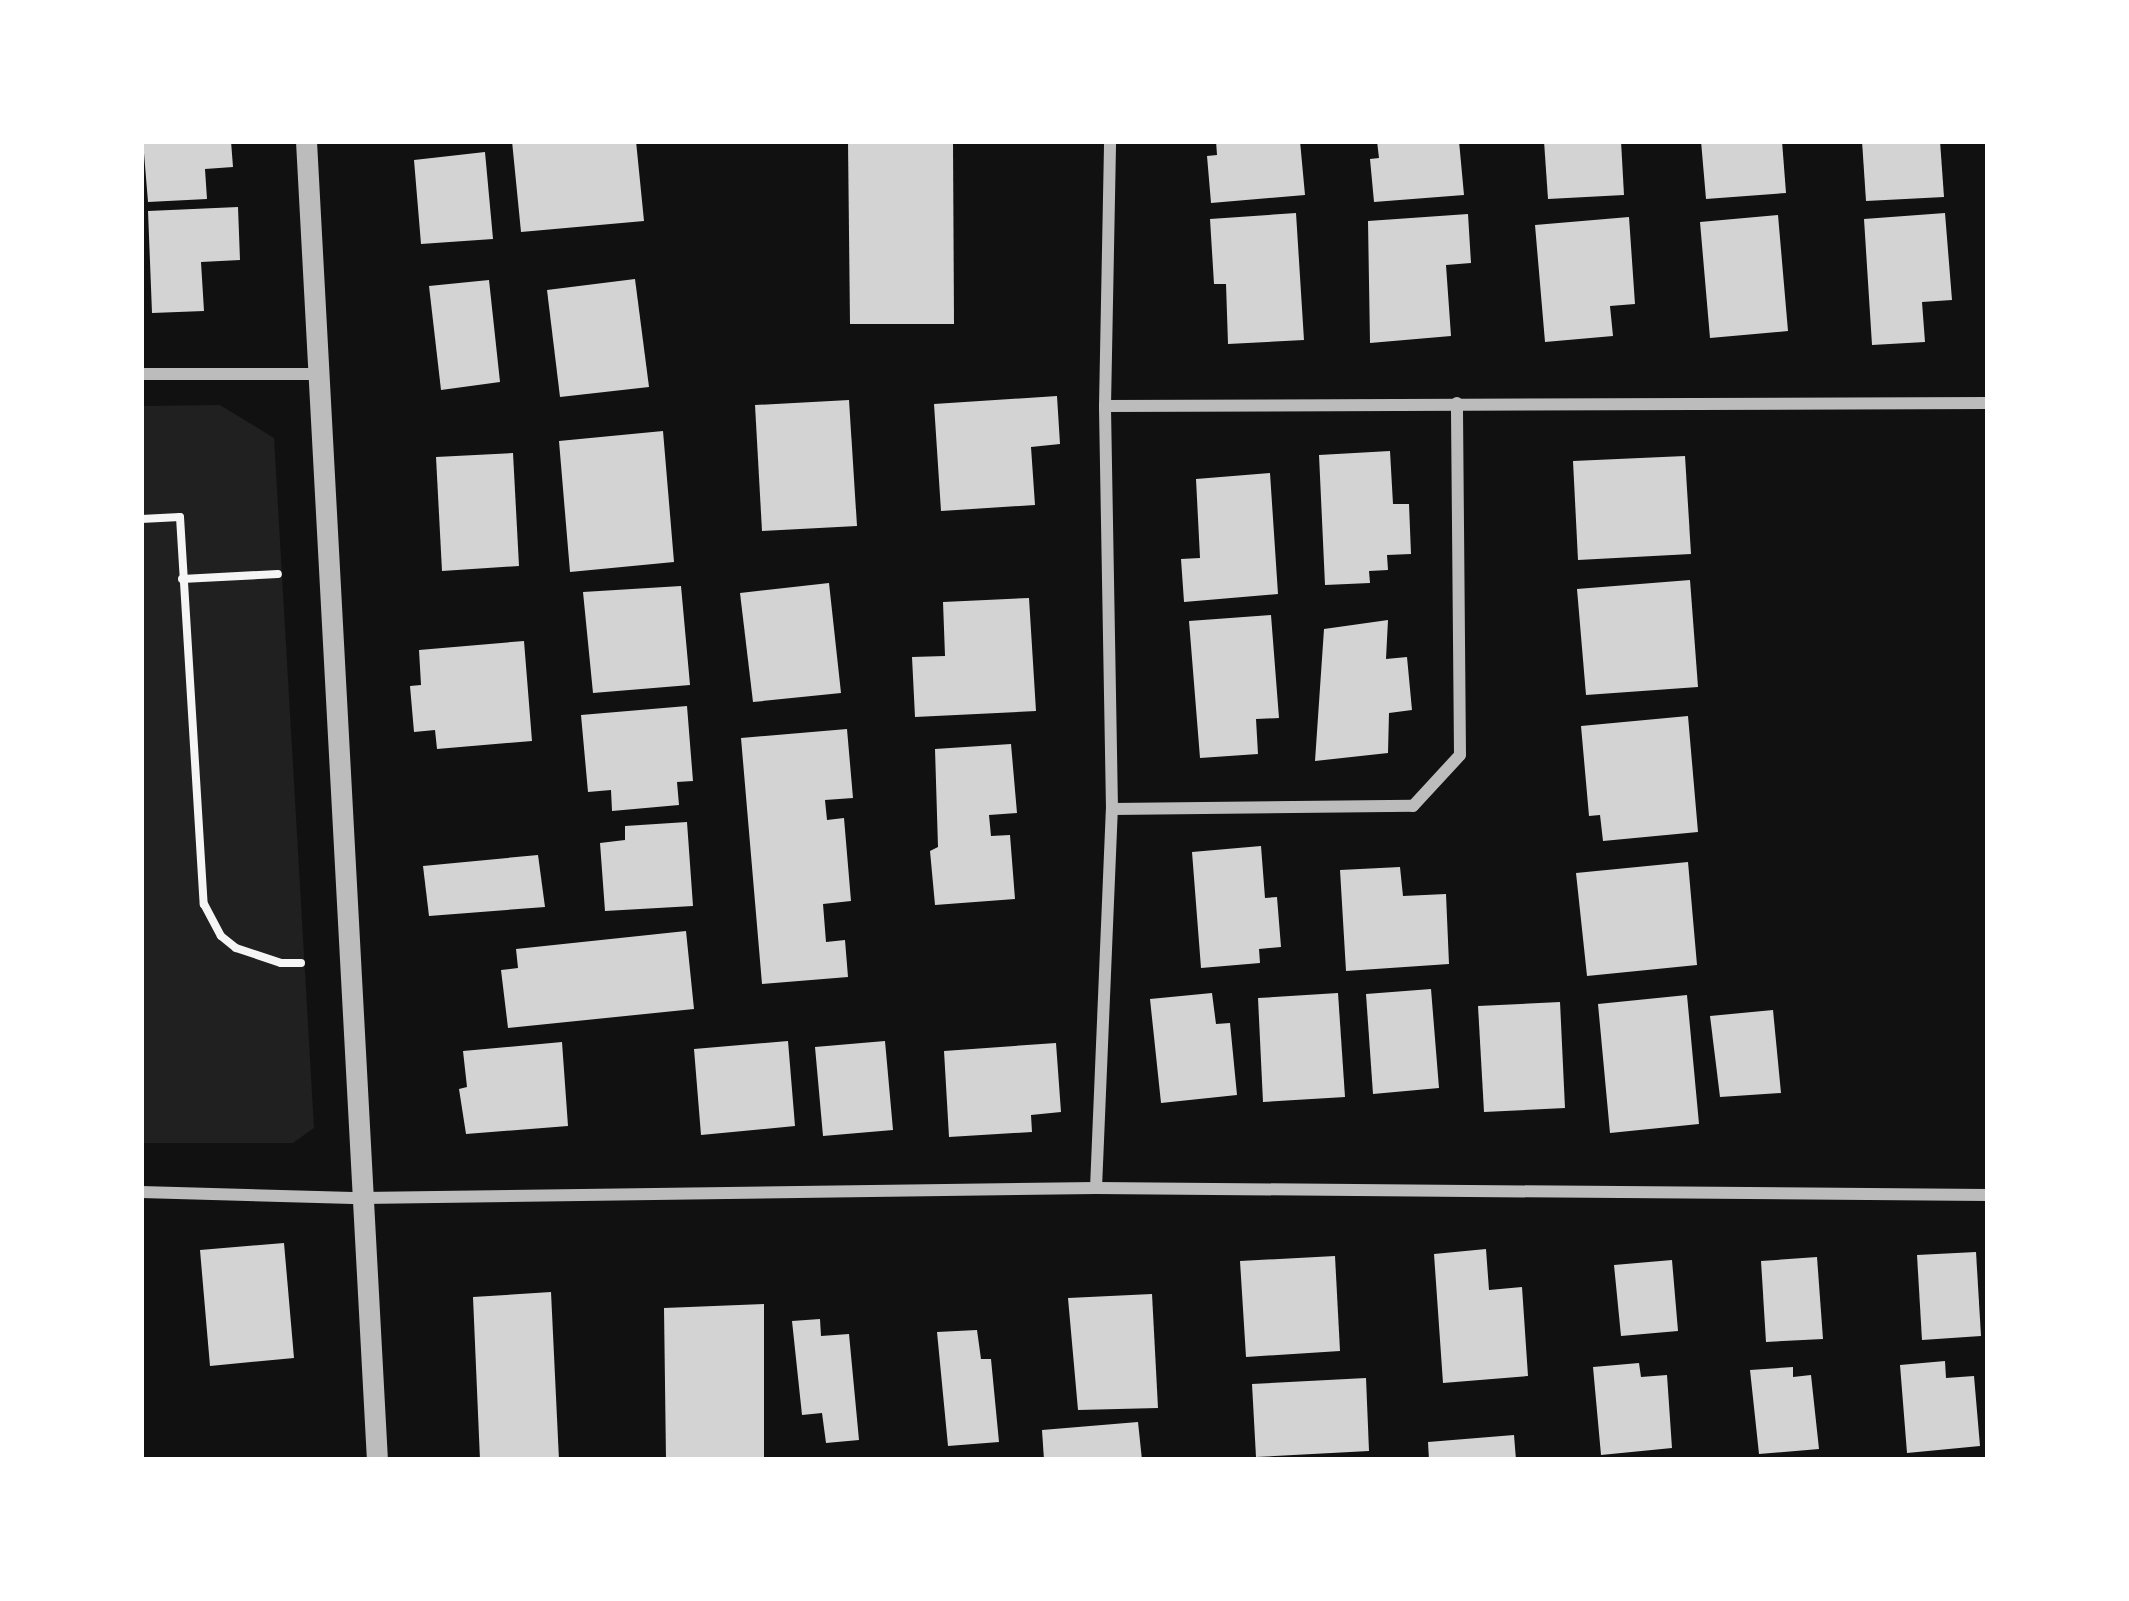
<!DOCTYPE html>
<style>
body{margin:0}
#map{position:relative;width:2129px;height:1601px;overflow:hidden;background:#111;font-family:"Space Grotesk",sans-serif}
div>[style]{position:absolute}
.green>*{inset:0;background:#202020}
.building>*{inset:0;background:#d3d3d3}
.path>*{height:8px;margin:-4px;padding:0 4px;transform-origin:4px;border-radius:4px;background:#f5f5f5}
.minor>*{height:12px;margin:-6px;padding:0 6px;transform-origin:6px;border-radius:6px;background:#bcbcbc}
.tertiary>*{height:21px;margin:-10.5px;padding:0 10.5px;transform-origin:10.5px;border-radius:10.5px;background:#bcbcbc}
span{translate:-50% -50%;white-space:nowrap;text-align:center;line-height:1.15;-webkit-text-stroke:10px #fff;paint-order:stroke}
.frame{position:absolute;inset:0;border:144px solid #fff;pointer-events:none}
</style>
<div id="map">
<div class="green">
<div style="clip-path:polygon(220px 405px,274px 438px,314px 1128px,293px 1143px,141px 1143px,141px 406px)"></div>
</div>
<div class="building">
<div style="clip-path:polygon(143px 141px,231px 141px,233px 167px,205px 169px,207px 199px,148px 202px)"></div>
<div style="clip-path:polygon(512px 141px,636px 141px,644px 221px,521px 232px)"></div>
<div style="clip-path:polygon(848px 141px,953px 141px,954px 324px,850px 324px)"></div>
<div style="clip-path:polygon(1216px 141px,1300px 141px,1305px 195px,1211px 203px,1207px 156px,1217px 155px)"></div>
<div style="clip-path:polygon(1377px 141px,1459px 141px,1464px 195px,1374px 202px,1370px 159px,1379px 158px)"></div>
<div style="clip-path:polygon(1544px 141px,1621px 141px,1624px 195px,1548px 199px)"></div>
<div style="clip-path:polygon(1701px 141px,1782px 141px,1786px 193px,1706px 199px)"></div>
<div style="clip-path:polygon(1862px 141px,1940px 141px,1944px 197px,1866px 201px)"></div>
<div style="clip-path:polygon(485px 152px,493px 239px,421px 244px,414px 160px)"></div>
<div style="clip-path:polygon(238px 207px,240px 260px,201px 262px,204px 311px,152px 313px,148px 211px)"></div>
<div style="clip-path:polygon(1296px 213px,1304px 340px,1228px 344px,1226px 284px,1214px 284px,1210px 219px)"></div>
<div style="clip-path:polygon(1945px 213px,1952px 300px,1922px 302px,1925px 342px,1872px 345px,1864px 219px)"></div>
<div style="clip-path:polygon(1468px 214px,1471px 263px,1446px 265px,1451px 336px,1370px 343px,1368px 221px)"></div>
<div style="clip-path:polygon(1778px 215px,1788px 331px,1710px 338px,1700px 222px)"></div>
<div style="clip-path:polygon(1629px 217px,1635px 304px,1610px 306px,1613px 336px,1545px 342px,1535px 225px)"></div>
<div style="clip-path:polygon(635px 279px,649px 387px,560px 397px,547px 290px)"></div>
<div style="clip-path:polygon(489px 280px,500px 382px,441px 390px,429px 286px)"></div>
<div style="clip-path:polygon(1057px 396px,1060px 444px,1031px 447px,1035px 505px,941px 511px,934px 404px)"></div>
<div style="clip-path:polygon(849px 400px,857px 526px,762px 531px,755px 405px)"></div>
<div style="clip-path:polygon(663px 431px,674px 562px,570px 572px,559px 441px)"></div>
<div style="clip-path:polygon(1390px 451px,1393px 504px,1409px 504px,1411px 554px,1387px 555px,1388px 570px,1369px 571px,1370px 583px,1325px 585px,1319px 455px)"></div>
<div style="clip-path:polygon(513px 453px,519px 566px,442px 571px,436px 457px)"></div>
<div style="clip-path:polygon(1685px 456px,1691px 554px,1578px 560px,1573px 461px)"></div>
<div style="clip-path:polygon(1270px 473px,1278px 594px,1184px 602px,1181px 559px,1200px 558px,1196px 479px)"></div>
<div style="clip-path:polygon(1690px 580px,1698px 687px,1586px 695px,1577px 589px)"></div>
<div style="clip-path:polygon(829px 583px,841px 693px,753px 702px,740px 593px)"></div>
<div style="clip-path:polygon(681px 586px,690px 685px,593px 693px,583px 592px)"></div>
<div style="clip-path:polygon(1029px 598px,1036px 711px,915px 717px,912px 657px,945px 656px,943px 602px)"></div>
<div style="clip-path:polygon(1271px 615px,1279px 718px,1256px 719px,1258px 754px,1200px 758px,1189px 621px)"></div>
<div style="clip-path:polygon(1388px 620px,1386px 659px,1407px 657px,1412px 710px,1389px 713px,1388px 753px,1315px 761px,1324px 629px)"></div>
<div style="clip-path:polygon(524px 641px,532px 741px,437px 749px,435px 730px,414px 732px,410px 686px,421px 685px,419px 650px)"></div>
<div style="clip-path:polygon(687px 706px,693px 781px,677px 782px,679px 805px,612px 811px,611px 790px,588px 792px,581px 715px)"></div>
<div style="clip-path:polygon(1688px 716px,1698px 832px,1603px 841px,1600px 815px,1589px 816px,1581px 726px)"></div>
<div style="clip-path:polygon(847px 729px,853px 798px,825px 800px,827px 820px,844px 818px,851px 901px,823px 904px,826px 942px,845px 940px,848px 977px,762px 984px,741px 738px)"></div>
<div style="clip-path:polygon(1011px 744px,1017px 813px,989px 815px,991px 836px,1010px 835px,1015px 899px,935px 905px,930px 851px,938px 847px,935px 749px)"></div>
<div style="clip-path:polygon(687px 822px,693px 906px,605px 911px,600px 843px,625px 840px,625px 826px)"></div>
<div style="clip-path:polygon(1261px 846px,1265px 898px,1277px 897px,1281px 947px,1259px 949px,1260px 963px,1201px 968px,1192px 852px)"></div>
<div style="clip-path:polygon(538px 855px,545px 907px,429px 916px,423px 866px)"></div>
<div style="clip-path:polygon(1688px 862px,1697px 965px,1587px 976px,1576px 873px)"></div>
<div style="clip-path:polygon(1400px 867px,1403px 896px,1446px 894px,1449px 964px,1346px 971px,1340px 870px)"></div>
<div style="clip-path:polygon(686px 931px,694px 1009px,508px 1028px,501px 970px,518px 968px,516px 949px)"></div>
<div style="clip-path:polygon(1431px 989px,1439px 1088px,1373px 1094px,1366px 994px)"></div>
<div style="clip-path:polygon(1212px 993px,1216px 1024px,1230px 1023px,1237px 1095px,1161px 1103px,1150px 999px)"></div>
<div style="clip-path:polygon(1338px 993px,1345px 1097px,1263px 1102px,1258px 998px)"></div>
<div style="clip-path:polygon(1687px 995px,1699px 1124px,1610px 1133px,1598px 1004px)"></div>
<div style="clip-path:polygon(1560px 1002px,1565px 1108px,1484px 1112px,1478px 1006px)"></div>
<div style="clip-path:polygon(1773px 1010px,1781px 1093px,1720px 1097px,1710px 1016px)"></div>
<div style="clip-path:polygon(788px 1041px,795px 1126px,701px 1135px,694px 1049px)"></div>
<div style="clip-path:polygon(885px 1041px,893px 1130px,823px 1136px,815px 1047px)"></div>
<div style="clip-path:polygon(562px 1042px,568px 1126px,466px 1134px,459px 1089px,467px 1087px,463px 1051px)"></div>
<div style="clip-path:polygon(1056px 1043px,1061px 1112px,1031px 1115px,1032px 1132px,949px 1137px,944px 1051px)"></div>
<div style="clip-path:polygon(284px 1243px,294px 1358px,210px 1366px,200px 1250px)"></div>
<div style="clip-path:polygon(1486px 1249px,1489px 1290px,1522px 1287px,1528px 1376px,1443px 1383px,1434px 1254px)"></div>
<div style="clip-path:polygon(1976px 1252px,1981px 1336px,1922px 1340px,1917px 1255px)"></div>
<div style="clip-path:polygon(1335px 1256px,1340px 1351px,1246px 1357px,1240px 1261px)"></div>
<div style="clip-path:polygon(1817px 1257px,1823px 1339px,1766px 1342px,1761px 1261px)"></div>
<div style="clip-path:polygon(1672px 1260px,1678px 1331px,1621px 1336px,1614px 1265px)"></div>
<div style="clip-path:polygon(551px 1292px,559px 1460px,480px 1460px,473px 1297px)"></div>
<div style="clip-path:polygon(1152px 1294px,1158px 1408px,1078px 1410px,1068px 1298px)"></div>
<div style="clip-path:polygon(764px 1304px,764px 1460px,666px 1460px,664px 1308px)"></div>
<div style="clip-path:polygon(820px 1319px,821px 1336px,849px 1334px,859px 1440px,826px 1443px,822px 1413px,802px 1415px,792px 1321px)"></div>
<div style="clip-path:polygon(977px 1330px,981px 1359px,991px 1359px,999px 1442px,948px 1446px,937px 1332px)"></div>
<div style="clip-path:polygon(1945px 1361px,1946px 1378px,1974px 1376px,1980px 1446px,1907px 1453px,1900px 1365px)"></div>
<div style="clip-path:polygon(1639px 1363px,1641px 1377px,1667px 1375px,1672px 1448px,1601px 1455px,1593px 1367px)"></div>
<div style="clip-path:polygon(1793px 1367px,1793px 1377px,1811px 1375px,1819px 1449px,1759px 1454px,1750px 1370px)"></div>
<div style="clip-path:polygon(1366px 1378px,1369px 1451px,1256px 1457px,1252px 1384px)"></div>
<div style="clip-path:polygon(1138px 1422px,1142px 1460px,1044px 1460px,1042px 1430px)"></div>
<div style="clip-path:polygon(1514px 1435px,1516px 1460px,1429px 1460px,1428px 1442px)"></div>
</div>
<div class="path">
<div style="left:141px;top:519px;width:39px;rotate:-3deg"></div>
<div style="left:180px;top:517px;width:388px;rotate:86.5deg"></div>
<div style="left:204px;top:904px;width:36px;rotate:62deg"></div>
<div style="left:221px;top:936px;width:19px;rotate:39deg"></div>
<div style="left:236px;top:948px;width:47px;rotate:18.4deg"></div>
<div style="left:281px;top:963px;width:20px"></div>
<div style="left:182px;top:579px;width:96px;rotate:-3deg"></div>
</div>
<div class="minor">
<div style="left:141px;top:374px;width:176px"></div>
<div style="left:1105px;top:406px;width:883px;rotate:-0.19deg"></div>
<div style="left:1112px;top:809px;width:301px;rotate:-0.6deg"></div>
<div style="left:1413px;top:806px;width:69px;rotate:-47.3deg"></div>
<div style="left:1460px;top:755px;width:352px;rotate:-90.5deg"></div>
<div style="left:1096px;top:1188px;width:379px;rotate:-87.6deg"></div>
<div style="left:1112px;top:809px;width:403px;rotate:-91deg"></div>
<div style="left:1105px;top:406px;width:265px;rotate:-88.9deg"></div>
<div style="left:141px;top:1192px;width:221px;rotate:1.6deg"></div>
<div style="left:362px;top:1198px;width:734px;rotate:-0.78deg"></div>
<div style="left:1096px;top:1188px;width:892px;rotate:0.45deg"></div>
</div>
<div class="tertiary">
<div style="left:306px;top:141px;width:1321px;rotate:86.92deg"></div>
</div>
<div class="frame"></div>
</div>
